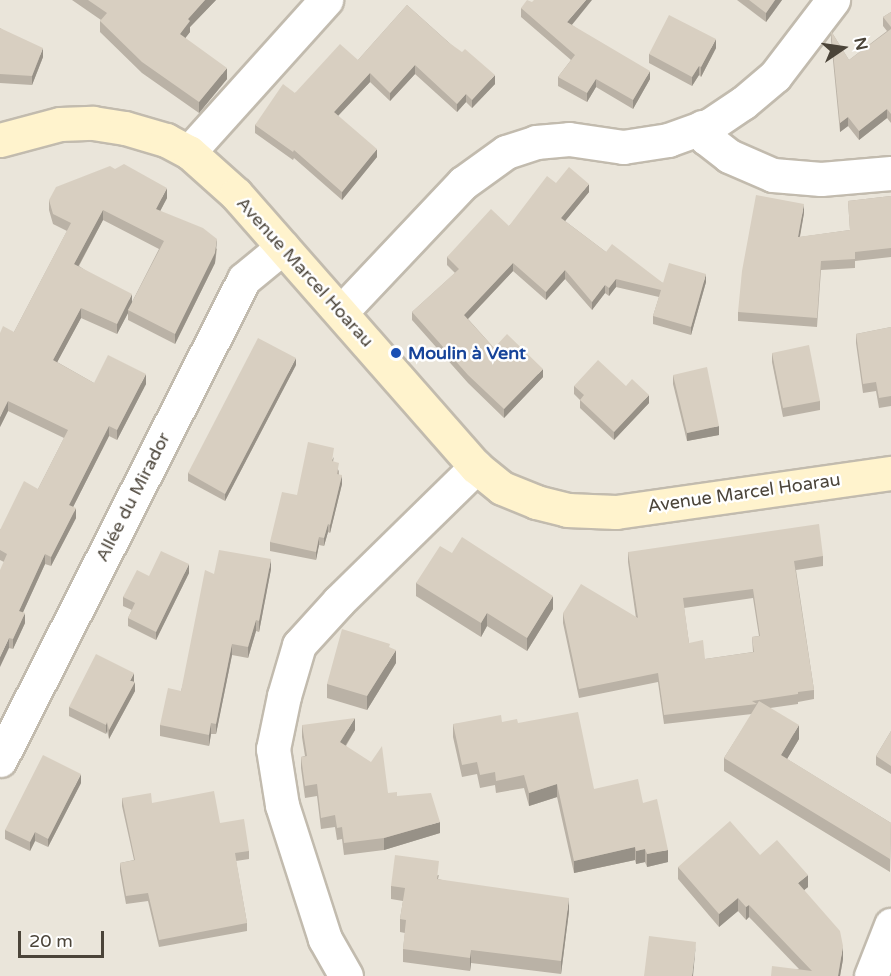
<!DOCTYPE html>
<meta charset="utf-8">
<style>
body{margin:0}
#map{position:relative;width:891px;height:976px;overflow:hidden;background:#f6f3ec;font-family:"Varela Round",sans-serif}
div>[style]{position:absolute}
.residential>*{inset:0;background:#eae5da}
.roads{filter:drop-shadow(2px 0 #c2bbae) drop-shadow(-2px 0 #c2bbae) drop-shadow(0 2px #c2bbae) drop-shadow(0 -2px #c2bbae)}
.street>*{height:33px;margin:-16.5px;padding:0 16.5px;transform-origin:16.5px;border-radius:16.5px;background:#fff}
.secondary>*{height:33px;margin:-16.5px;padding:0 16.5px;transform-origin:16.5px;border-radius:16.5px;background:#fff3cd}
.wall>*{inset:0;background:#bab2a6}
.shaded-wall>*{inset:0;background:#979187}
.building>*{inset:0;background:#d8cfc1}
.dots>*{width:16px;height:16px;translate:-50% -50%;box-sizing:border-box;border:3px solid #fff;border-radius:50%}
span{translate:-50% -50%;white-space:nowrap;text-align:center;line-height:1.15;-webkit-text-stroke:5px #fff;paint-order:stroke}
.street-label{font-size:18px;color:#4b4439}
.transit-label{font-size:18px;color:#164399;font-weight:700}
.left{translate:0 -50%;text-align:left}
.north{position:absolute;left:813px;top:18px;width:60px;height:60px;-webkit-text-stroke:4px #fff;paint-order:stroke;rotate:77deg;font-size:16px;font-weight:700;line-height:24px;text-align:center;color:#4b4439}
.north::after{content:'';display:block;margin:auto;width:21px;height:27px;background:#4b4439;clip-path:polygon(50% 0,100% 100%,50% 72%,0 100%)}
.scale{position:absolute;left:18px;top:931px;width:86px;height:27px;box-sizing:border-box;border:3px solid #4b4439;border-top:0;padding-left:8px;font-size:18px;line-height:21px;white-space:nowrap;color:#4b4439;-webkit-text-stroke:4px #fff;paint-order:stroke}
</style>
<div id="map">
<div class="residential">
<div style="clip-path:polygon(0 0,891px 0,891px 976px,0 976px)"></div>
</div>
<div class="roads">
<div class="street">
<div style="left:702px;top:127px;width:12px;rotate:70deg"></div>
<div style="left:706px;top:138px;width:29px;rotate:38deg"></div>
<div style="left:729px;top:156px;width:48px;rotate:23.4deg"></div>
<div style="left:773px;top:175px;width:48px;rotate:4.8deg"></div>
<div style="left:821px;top:179px;width:70px;rotate:-4.9deg"></div>
<div style="left:189px;top:152px;width:205px;rotate:-48deg"></div>
<div style="left:341px;top:312px;width:178px;rotate:-46.6deg"></div>
<div style="left:463px;top:183px;width:53px;rotate:-35.8deg"></div>
<div style="left:506px;top:152px;width:32px;rotate:-18deg"></div>
<div style="left:536px;top:142px;width:33px;rotate:-5deg"></div>
<div style="left:569px;top:139px;width:55px;rotate:8.4deg"></div>
<div style="left:623px;top:147px;width:46px;rotate:-8.8deg"></div>
<div style="left:668px;top:140px;width:45px;rotate:-19.7deg"></div>
<div style="left:710px;top:125px;width:40px;rotate:-34deg"></div>
<div style="left:743px;top:103px;width:42px;rotate:-40.2deg"></div>
<div style="left:775px;top:76px;width:96px;rotate:-52.7deg"></div>
<div style="left:0;top:760px;width:539px;rotate:-63.1deg"></div>
<div style="left:244px;top:279px;width:50px;rotate:-39.4deg"></div>
<div style="left:346px;top:976px;width:43px;rotate:-119.6deg"></div>
<div style="left:325px;top:939px;width:141px;rotate:-107.8deg"></div>
<div style="left:282px;top:805px;width:57px;rotate:-99.1deg"></div>
<div style="left:273px;top:749px;width:54px;rotate:-78.3deg"></div>
<div style="left:284px;top:696px;width:53px;rotate:-73.6deg"></div>
<div style="left:299px;top:645px;width:59px;rotate:-47.7deg"></div>
<div style="left:339px;top:601px;width:192px;rotate:-44.4deg"></div>
<div style="left:871px;top:976px;width:55px;rotate:-68.6deg"></div>
</div>
<div class="secondary">
<div style="left:0;top:140px;width:62px;rotate:-14.9deg"></div>
<div style="left:60px;top:124px;width:33px;rotate:-2deg"></div>
<div style="left:93px;top:123px;width:32px;rotate:9deg"></div>
<div style="left:125px;top:128px;width:43px;rotate:16.3deg"></div>
<div style="left:166px;top:140px;width:26px;rotate:28deg"></div>
<div style="left:189px;top:152px;width:63px;rotate:41.8deg"></div>
<div style="left:236px;top:194px;width:363px;rotate:48.7deg"></div>
<div style="left:476px;top:467px;width:33px;rotate:39deg"></div>
<div style="left:502px;top:488px;width:37px;rotate:22deg"></div>
<div style="left:536px;top:502px;width:32px;rotate:14deg"></div>
<div style="left:567px;top:510px;width:49px;rotate:2.3deg"></div>
<div style="left:616px;top:512px;width:278px;rotate:-8.1deg"></div>
</div>
</div>
<div class="wall">
<div style="clip-path:polygon(72px 0,216px 0,190px 27px,190px 32px,185px 38px,227px 79px,199px 113px,142px 73px,100px 32px,100px 21px,101px 20px)"></div>
<div style="clip-path:polygon(737px 0,782px 0,766px 22px)"></div>
<div style="clip-path:polygon(407px 5px,495px 84px,472px 108px,466px 102px,457px 112px,415px 74px,390px 101px,370px 82px,338px 116px,377px 157px,342px 200px,294px 158px,293px 160px,255px 133px,255px 125px,295px 93px,358px 60px)"></div>
<div style="clip-path:polygon(521px 8px,572px 25px,650px 79px,633px 109px,596px 87px,587px 102px,558px 86px,558px 77px,571px 60px,521px 17px)"></div>
<div style="clip-path:polygon(891px 12px,891px 123px,887px 118px,859px 140px,848px 126px,840px 132px,831px 40px,831px 31px,849px 60px,887px 31px,883px 26px,883px 17px)"></div>
<div style="clip-path:polygon(0 28px,43px 57px,32px 85px,0 83px)"></div>
<div style="clip-path:polygon(716px 48px,701px 77px,699px 75px,692px 86px,649px 63px,649px 54px)"></div>
<div style="clip-path:polygon(556px 183px,589px 192px,565px 221px,606px 252px,663px 283px,706px 282px,691px 335px,653px 324px,653px 316px,659px 297px,616px 287px,609px 296px,605px 293px,592px 310px,565px 279px,546px 300px,513px 271px,468px 319px,494px 348px,543px 377px,504px 418px,468px 383px,412px 320px,412px 312px,455px 273px,447px 265px,447px 257px,509px 226px)"></div>
<div style="clip-path:polygon(891px 196px,891px 257px,855px 261px,855px 268px,821px 270px,817px 327px,738px 321px,738px 312px,804px 213px,800px 237px,850px 230px,848px 201px)"></div>
<div style="clip-path:polygon(evenodd,167px 198px,160px 211px,217px 249px,215px 263px,175px 344px,128px 320px,128px 313px,117px 334px,81px 318px,57px 362px,94px 383px,146px 384px,117px 440px,109px 436px,73px 507px,76px 518px,51px 566px,45px 564px,23px 612px,25px 623px,13px 649px,9px 648px,4px 562px,0 560px,0 530px,38px 489px,64px 438px,8px 411px,0 427px,14px 332px,67px 231px,53px 224px,49px 210px,49px 200px,167px 198px,103px 220px,159px 249px,132px 302px,79px 266px,103px 220px)"></div>
<div style="clip-path:polygon(891px 327px,891px 406px,879px 408px,876px 391px,863px 393px,856px 343px,856px 334px)"></div>
<div style="clip-path:polygon(772px 353px,820px 401px,820px 410px,783px 417px,772px 362px)"></div>
<div style="clip-path:polygon(296px 365px,225px 501px,188px 481px,188px 473px)"></div>
<div style="clip-path:polygon(673px 375px,719px 435px,687px 441px,673px 384px)"></div>
<div style="clip-path:polygon(574px 386px,626px 386px,649px 403px,614px 440px,580px 408px,580px 400px,574px 394px)"></div>
<div style="clip-path:polygon(334px 457px,333px 462px,339px 471px,339px 475px,342px 484px,330px 533px,328px 532px,324px 546px,319px 545px,316px 560px,270px 551px,270px 542px)"></div>
<div style="clip-path:polygon(evenodd,628px 552px,823px 556px,823px 566px,796px 570px,814px 690px,814px 699px,798px 702px,798px 704px,770px 708px,799px 739px,787px 759px,891px 823px,890px 872px,724px 771px,724px 758px,752px 714px,664px 724px,658px 682px,579px 698px,563px 623px,563px 613px,636px 618px,628px 562px,628px 552px,753px 598px,759px 636px,752px 637px,753px 652px,705px 659px,689px 643px,684px 608px,753px 598px)"></div>
<div style="clip-path:polygon(452px 553px,553px 609px,527px 651px,487px 626px,481px 637px,416px 596px,416px 583px)"></div>
<div style="clip-path:polygon(271px 569px,259px 632px,256px 631px,248px 658px,232px 655px,216px 734px,211px 734px,209px 746px,160px 736px,160px 725px,181px 691px,214px 574px)"></div>
<div style="clip-path:polygon(189px 573px,156px 640px,128px 626px,128px 618px,132px 610px,123px 606px,123px 597px,149px 576px)"></div>
<div style="clip-path:polygon(396px 663px,367px 710px,327px 698px,327px 684px)"></div>
<div style="clip-path:polygon(134px 682px,135px 691px,109px 739px,107px 731px,106px 734px,69px 716px,69px 707px)"></div>
<div style="clip-path:polygon(502px 722px,518px 723px,594px 789px,643px 803px,668px 862px,647px 867px,645px 862px,636px 864px,635px 860px,574px 873px,557px 797px,529px 806px,524px 788px,496px 793px,495px 785px,480px 788px,477px 774px,462px 777px,453px 737px,453px 724px)"></div>
<div style="clip-path:polygon(302px 725px,355px 730px,346px 746px,388px 793px,397px 796px,440px 833px,384px 850px,344px 855px,342px 839px,337px 840px,335px 827px,321px 829px,317px 796px,305px 798px,301px 768px,301px 757px,305px 756px,302px 737px)"></div>
<div style="clip-path:polygon(891px 731px,891px 774px,876px 765px,876px 756px)"></div>
<div style="clip-path:polygon(81px 783px,48px 847px,35px 841px,30px 851px,5px 839px,5px 830px)"></div>
<div style="clip-path:polygon(122px 798px,152px 803px,220px 823px,249px 851px,249px 859px,236px 861px,247px 923px,247px 931px,159px 947px,148px 901px,126px 904px,120px 871px,120px 863px,134px 860px,122px 806px)"></div>
<div style="clip-path:polygon(678px 867px,808px 887px,804px 890px,843px 959px,840px 976px,771px 976px,799px 969px,749px 917px,746px 920px,738px 911px,719px 927px,678px 879px)"></div>
<div style="clip-path:polygon(439px 875px,438px 879px,569px 911px,561px 974px,471px 963px,470px 971px,403px 962px,403px 949px,405px 933px,400px 932px,400px 919px,403px 901px,391px 899px,391px 886px)"></div>
</div>
<div class="shaded-wall">
<div style="clip-path:polygon(205px 0,216px 0,190px 27px,190px 32px,180px 45px,180px 34px,188px 19px)"></div>
<div style="clip-path:polygon(586px 0,592px 0,567px 31px,567px 22px)"></div>
<div style="clip-path:polygon(775px 0,782px 0,766px 22px,766px 13px)"></div>
<div style="clip-path:polygon(716px 39px,716px 48px,701px 77px,701px 67px)"></div>
<div style="clip-path:polygon(43px 48px,43px 57px,32px 85px,32px 76px)"></div>
<div style="clip-path:polygon(415px 65px,415px 74px,390px 101px,390px 93px)"></div>
<div style="clip-path:polygon(699px 66px,699px 75px,692px 86px,692px 77px)"></div>
<div style="clip-path:polygon(227px 68px,227px 79px,199px 113px,199px 102px)"></div>
<div style="clip-path:polygon(650px 71px,650px 79px,633px 109px,633px 100px)"></div>
<div style="clip-path:polygon(370px 73px,370px 82px,334px 120px,334px 112px)"></div>
<div style="clip-path:polygon(495px 75px,495px 84px,472px 108px,472px 100px)"></div>
<div style="clip-path:polygon(596px 79px,596px 87px,587px 102px,587px 93px)"></div>
<div style="clip-path:polygon(466px 94px,466px 102px,457px 112px,457px 104px)"></div>
<div style="clip-path:polygon(887px 109px,887px 118px,859px 140px,859px 131px)"></div>
<div style="clip-path:polygon(848px 117px,848px 126px,840px 132px,840px 123px)"></div>
<div style="clip-path:polygon(377px 149px,377px 157px,342px 200px,342px 192px)"></div>
<div style="clip-path:polygon(589px 184px,589px 192px,561px 226px,561px 218px)"></div>
<div style="clip-path:polygon(167px 188px,167px 198px,156px 219px,156px 209px)"></div>
<div style="clip-path:polygon(804px 204px,804px 213px,798px 246px,798px 237px)"></div>
<div style="clip-path:polygon(103px 210px,103px 220px,74px 274px,74px 264px)"></div>
<div style="clip-path:polygon(217px 239px,215px 263px,175px 344px,175px 334px)"></div>
<div style="clip-path:polygon(513px 263px,513px 271px,464px 323px,464px 315px)"></div>
<div style="clip-path:polygon(565px 270px,565px 279px,546px 300px,546px 292px)"></div>
<div style="clip-path:polygon(706px 274px,706px 282px,691px 335px,691px 327px)"></div>
<div style="clip-path:polygon(616px 279px,616px 287px,609px 296px,609px 288px)"></div>
<div style="clip-path:polygon(605px 285px,605px 293px,592px 310px,592px 302px)"></div>
<div style="clip-path:polygon(132px 294px,132px 304px,128px 310px,128px 313px,117px 334px,117px 324px)"></div>
<div style="clip-path:polygon(81px 308px,81px 318px,53px 370px,53px 360px)"></div>
<div style="clip-path:polygon(296px 358px,296px 365px,225px 501px,225px 494px)"></div>
<div style="clip-path:polygon(543px 369px,543px 377px,504px 418px,504px 409px)"></div>
<div style="clip-path:polygon(146px 374px,146px 384px,117px 440px,117px 430px)"></div>
<div style="clip-path:polygon(649px 395px,649px 403px,614px 440px,614px 432px)"></div>
<div style="clip-path:polygon(8px 401px,8px 411px,0 427px,0 417px)"></div>
<div style="clip-path:polygon(109px 426px,109px 436px,69px 515px,69px 505px)"></div>
<div style="clip-path:polygon(719px 426px,719px 435px,687px 441px,687px 433px)"></div>
<div style="clip-path:polygon(342px 475px,342px 484px,330px 533px,330px 525px)"></div>
<div style="clip-path:polygon(76px 508px,76px 518px,51px 566px,51px 557px)"></div>
<div style="clip-path:polygon(328px 524px,328px 532px,324px 546px,324px 538px)"></div>
<div style="clip-path:polygon(319px 537px,319px 545px,316px 560px,316px 552px)"></div>
<div style="clip-path:polygon(45px 554px,45px 564px,19px 621px,19px 611px)"></div>
<div style="clip-path:polygon(271px 559px,271px 569px,259px 632px,259px 621px)"></div>
<div style="clip-path:polygon(189px 564px,189px 573px,156px 640px,156px 632px)"></div>
<div style="clip-path:polygon(553px 596px,553px 609px,527px 651px,527px 638px)"></div>
<div style="clip-path:polygon(25px 613px,25px 623px,13px 649px,13px 639px)"></div>
<div style="clip-path:polygon(487px 613px,487px 626px,481px 637px,481px 623px)"></div>
<div style="clip-path:polygon(256px 620px,256px 631px,248px 658px,248px 647px)"></div>
<div style="clip-path:polygon(9px 638px,9px 648px,0 667px,0 657px)"></div>
<div style="clip-path:polygon(232px 644px,232px 655px,216px 734px,216px 724px)"></div>
<div style="clip-path:polygon(396px 650px,396px 663px,367px 710px,367px 696px)"></div>
<div style="clip-path:polygon(134px 673px,134px 682px,130px 681px)"></div>
<div style="clip-path:polygon(135px 682px,135px 691px,109px 739px,109px 730px)"></div>
<div style="clip-path:polygon(355px 718px,355px 730px,340px 754px,340px 742px)"></div>
<div style="clip-path:polygon(107px 722px,107px 731px,106px 734px,106px 725px)"></div>
<div style="clip-path:polygon(211px 723px,211px 734px,209px 746px,209px 735px)"></div>
<div style="clip-path:polygon(799px 725px,799px 739px,781px 769px,781px 755px)"></div>
<div style="clip-path:polygon(81px 774px,81px 783px,48px 847px,48px 839px)"></div>
<div style="clip-path:polygon(557px 784px,557px 797px,529px 806px,529px 793px)"></div>
<div style="clip-path:polygon(440px 822px,440px 833px,384px 850px,384px 838px)"></div>
<div style="clip-path:polygon(35px 832px,35px 841px,30px 851px,30px 842px)"></div>
<div style="clip-path:polygon(635px 847px,635px 860px,574px 873px,574px 861px)"></div>
<div style="clip-path:polygon(645px 849px,645px 862px,636px 864px,636px 851px)"></div>
<div style="clip-path:polygon(668px 850px,668px 862px,647px 867px,647px 854px)"></div>
<div style="clip-path:polygon(808px 875px,808px 887px,798px 895px,798px 883px)"></div>
<div style="clip-path:polygon(569px 898px,569px 911px,561px 974px,561px 961px)"></div>
<div style="clip-path:polygon(738px 898px,738px 911px,719px 927px,719px 914px)"></div>
<div style="clip-path:polygon(749px 905px,749px 917px,746px 920px,746px 907px)"></div>
<div style="clip-path:polygon(696px 942px,693px 976px,692px 976px)"></div>
<div style="clip-path:polygon(843px 946px,843px 959px,840px 976px,838px 976px)"></div>
<div style="clip-path:polygon(471px 950px,471px 963px,470px 971px,470px 958px)"></div>
</div>
<div class="building">
<div style="clip-path:polygon(88px 0,205px 0,188px 19px,190px 21px,180px 34px,227px 68px,199px 102px,142px 62px,100px 21px,107px 13px)"></div>
<div style="clip-path:polygon(527px 0,532px 2px,534px 0,586px 0,567px 22px,650px 71px,633px 100px,596px 79px,587px 93px,558px 77px,575px 55px,521px 8px)"></div>
<div style="clip-path:polygon(749px 0,775px 0,766px 13px)"></div>
<div style="clip-path:polygon(407px 5px,448px 42px,462px 52px,465px 49px,495px 75px,472px 100px,466px 94px,457px 104px,415px 65px,390px 93px,370px 73px,334px 112px,377px 149px,342px 192px,294px 150px,293px 152px,255px 125px,283px 84px,295px 93px,340px 44px,358px 60px)"></div>
<div style="clip-path:polygon(891px 12px,891px 27px,883px 17px)"></div>
<div style="clip-path:polygon(669px 15px,716px 39px,701px 67px,699px 66px,692px 77px,649px 54px)"></div>
<div style="clip-path:polygon(0 28px,43px 48px,32px 76px,0 74px)"></div>
<div style="clip-path:polygon(891px 29px,891px 114px,887px 109px,859px 131px,848px 117px,840px 123px,831px 31px,849px 60px)"></div>
<div style="clip-path:polygon(124px 164px,167px 188px,156px 209px,203px 228px,217px 239px,215px 253px,175px 334px,128px 310px,164px 241px,103px 210px,74px 264px,132px 294px,117px 324px,81px 308px,53px 360px,94px 383px,108px 355px,146px 374px,117px 430px,109px 426px,69px 505px,76px 508px,51px 557px,45px 554px,19px 611px,25px 613px,13px 639px,9px 638px,0 657px,0 570px,7px 554px,0 550px,0 530px,24px 481px,38px 489px,68px 430px,8px 401px,0 417px,0 333px,3px 326px,14px 332px,71px 223px,53px 214px,49px 200px,56px 187px,110px 166px,115px 169px)"></div>
<div style="clip-path:polygon(569px 167px,589px 184px,561px 218px,606px 252px,612px 244px,663px 283px,669px 263px,706px 274px,691px 327px,653px 316px,661px 290px,616px 279px,609px 288px,605px 285px,592px 302px,565px 270px,546px 292px,513px 263px,464px 315px,494px 348px,507px 334px,543px 369px,504px 409px,468px 375px,412px 312px,459px 269px,447px 257px,491px 209px,509px 226px,547px 176px,556px 183px)"></div>
<div style="clip-path:polygon(756px 195px,804px 204px,798px 237px,850px 230px,848px 201px,891px 196px,891px 248px,855px 252px,855px 259px,821px 261px,817px 318px,738px 312px,742px 271px)"></div>
<div style="clip-path:polygon(891px 327px,891px 396px,879px 398px,876px 382px,863px 384px,856px 334px)"></div>
<div style="clip-path:polygon(258px 338px,296px 358px,225px 494px,188px 473px)"></div>
<div style="clip-path:polygon(809px 345px,820px 401px,783px 408px,772px 353px)"></div>
<div style="clip-path:polygon(598px 360px,626px 386px,632px 379px,649px 395px,614px 432px,580px 400px,584px 395px,574px 386px)"></div>
<div style="clip-path:polygon(707px 367px,719px 426px,687px 433px,673px 375px)"></div>
<div style="clip-path:polygon(308px 442px,334px 448px,332px 461px,339px 463px,337px 474px,342px 475px,330px 525px,328px 524px,324px 538px,319px 537px,316px 552px,270px 542px,282px 492px,297px 495px)"></div>
<div style="clip-path:polygon(evenodd,819px 524px,823px 556px,794px 561px,814px 690px,798px 692px,798px 694px,752px 701px,757px 704px,664px 715px,658px 673px,579px 689px,563px 613px,581px 584px,638px 618px,628px 552px,819px 524px,753px 589px,760px 636px,752px 637px,754px 652px,705px 659px,703px 640px,689px 643px,683px 598px,753px 589px)"></div>
<div style="clip-path:polygon(462px 537px,553px 596px,527px 638px,487px 613px,481px 623px,416px 583px,440px 546px,452px 553px)"></div>
<div style="clip-path:polygon(219px 550px,271px 559px,259px 621px,256px 620px,248px 647px,232px 644px,216px 724px,211px 723px,209px 735px,160px 725px,168px 688px,181px 691px,205px 570px,214px 574px)"></div>
<div style="clip-path:polygon(161px 551px,189px 564px,156px 632px,128px 618px,135px 603px,123px 597px,137px 570px,149px 576px)"></div>
<div style="clip-path:polygon(342px 629px,390px 644px,389px 647px,396px 650px,367px 696px,327px 684px)"></div>
<div style="clip-path:polygon(96px 654px,134px 673px,130px 681px,135px 682px,109px 730px,107px 722px,106px 725px,69px 707px)"></div>
<div style="clip-path:polygon(759px 701px,799px 725px,781px 755px,891px 823px,890px 859px,724px 758px)"></div>
<div style="clip-path:polygon(578px 712px,594px 789px,638px 779px,643px 803px,657px 799px,668px 850px,647px 854px,645px 849px,636px 851px,635px 847px,574px 861px,557px 784px,529px 793px,524px 775px,496px 781px,495px 772px,480px 775px,477px 762px,462px 765px,453px 724px,501px 715px,502px 722px,517px 719px,518px 723px)"></div>
<div style="clip-path:polygon(355px 718px,340px 742px,371px 762px,382px 746px,388px 793px,397px 792px,397px 796px,431px 793px,440px 822px,384px 838px,344px 843px,342px 827px,337px 828px,335px 815px,321px 818px,317px 784px,305px 786px,301px 757px,307px 756px,302px 725px)"></div>
<div style="clip-path:polygon(891px 731px,891px 766px,876px 756px)"></div>
<div style="clip-path:polygon(43px 755px,81px 774px,48px 839px,35px 832px,30px 842px,5px 830px)"></div>
<div style="clip-path:polygon(214px 791px,220px 823px,244px 819px,249px 851px,235px 853px,247px 923px,159px 940px,148px 893px,126px 896px,120px 863px,135px 860px,122px 798px,151px 793px,152px 803px)"></div>
<div style="clip-path:polygon(730px 821px,760px 855px,777px 840px,808px 875px,798px 883px,840px 931px,843px 946px,838px 976px,771px 976px,772px 966px,812px 971px,749px 905px,746px 907px,738px 898px,719px 914px,678px 867px)"></div>
<div style="clip-path:polygon(395px 855px,439px 861px,437px 879px,569px 898px,561px 961px,471px 950px,470px 958px,403px 949px,406px 920px,400px 919px,405px 888px,391px 886px)"></div>
<div style="clip-path:polygon(649px 936px,696px 942px,692px 976px,644px 976px)"></div>
</div>
<div class="dots">
<div style="left:396px;top:353px;background:#1a4fb4"></div>
</div>
<div class="street-label">
<span style="left:305px;top:272px;rotate:48deg">Avenue Marcel Hoarau</span>
<span style="left:744px;top:493px;rotate:-8deg">Avenue Marcel Hoarau</span>
<span style="left:133px;top:497px;rotate:-63deg">Allée du Mirador</span>
</div>
<div class="transit-label">
<span class="left" style="left:408px;top:353px">Moulin à Vent</span>
</div>
<div class="north">N</div>
<div class="scale">20 m</div>
</div>
